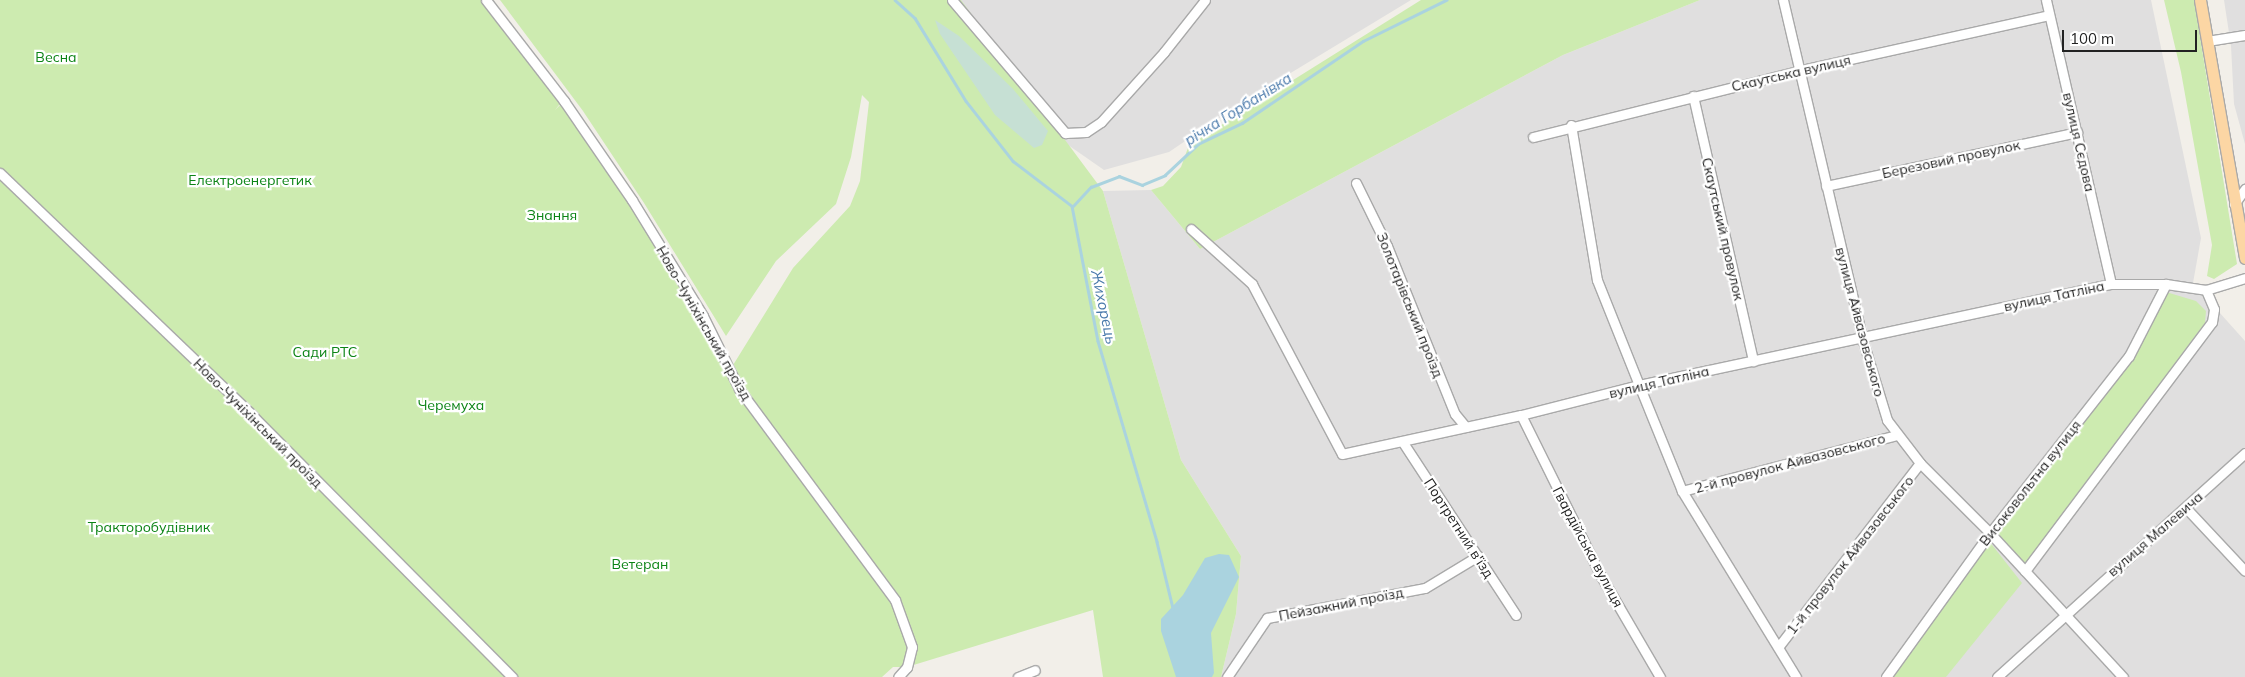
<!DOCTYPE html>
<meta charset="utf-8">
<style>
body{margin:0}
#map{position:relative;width:2245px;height:677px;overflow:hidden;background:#f2efe9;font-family:Mulish,sans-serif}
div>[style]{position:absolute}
.residential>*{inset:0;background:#e0dfdf}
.grass>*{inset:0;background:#cdebb0}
.wetland>*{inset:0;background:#c6e0d4}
.water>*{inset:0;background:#aad3df}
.stream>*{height:2.5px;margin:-1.25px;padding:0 1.25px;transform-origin:1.25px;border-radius:1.25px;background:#aad3df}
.roads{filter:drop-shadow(1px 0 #a9a9a9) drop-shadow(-1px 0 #a9a9a9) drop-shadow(0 1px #a9a9a9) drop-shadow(0 -1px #a9a9a9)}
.minor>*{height:9px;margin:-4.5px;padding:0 4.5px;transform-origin:4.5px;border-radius:4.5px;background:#fff}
.major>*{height:11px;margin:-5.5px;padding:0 5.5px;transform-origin:5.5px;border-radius:5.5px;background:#fcd6a4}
span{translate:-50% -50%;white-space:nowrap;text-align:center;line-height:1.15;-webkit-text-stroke:4.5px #fff;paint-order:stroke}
.park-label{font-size:14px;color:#0c8416}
.street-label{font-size:14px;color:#222}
.water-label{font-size:15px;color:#4a7aab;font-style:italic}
.scale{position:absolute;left:2062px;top:30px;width:135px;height:22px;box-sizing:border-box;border:2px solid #222;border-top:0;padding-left:6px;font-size:15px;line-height:18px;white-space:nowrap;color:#222;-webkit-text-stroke:4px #fff;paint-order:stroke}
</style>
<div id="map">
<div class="residential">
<div style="clip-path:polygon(948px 0,1411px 0,1243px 102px,1169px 152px,1104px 170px,1048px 131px)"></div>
<div style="clip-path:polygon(1700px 0,2151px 0,2201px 238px,2193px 283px,2245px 341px,2245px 677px,1221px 677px,1236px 614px,1241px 556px,1181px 460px,1103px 191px,1151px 190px,1200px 249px,1563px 55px)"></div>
<div style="clip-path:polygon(2224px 0,2245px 0,2245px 144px,2234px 104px,2231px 46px)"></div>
</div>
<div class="grass">
<div style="clip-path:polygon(0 0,482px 0,563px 100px,555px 110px,564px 101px,689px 295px,730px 370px,793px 268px,850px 206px,860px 181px,869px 102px,862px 95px,851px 157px,836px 204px,776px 261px,726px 336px,644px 203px,583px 111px,500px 0,961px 0,1103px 191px,1181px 460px,1241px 556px,1236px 614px,1221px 677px,1103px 677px,1093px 610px,907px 667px,893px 667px,882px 677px,0 677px)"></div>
<div style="clip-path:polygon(1421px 0,1700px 0,1563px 55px,1200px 249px,1151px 190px,1163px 186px,1181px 167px,1189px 145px)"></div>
<div style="clip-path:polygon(2164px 0,2194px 0,2237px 264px,2214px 279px,2207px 276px,2212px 245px,2181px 72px)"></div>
<div style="clip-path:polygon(2166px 292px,2196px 301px,2206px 311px,2205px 323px,2025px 565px,1996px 532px,2132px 358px)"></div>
<div style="clip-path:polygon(1989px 541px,2022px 583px,1946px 677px,1890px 677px)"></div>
</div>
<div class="wetland">
<div style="clip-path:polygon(935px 20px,959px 36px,1013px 89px,1048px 131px,1042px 145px,1034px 148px,995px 115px,940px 34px)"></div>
</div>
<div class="water">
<div style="clip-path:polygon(1219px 554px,1229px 555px,1239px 577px,1211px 633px,1214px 673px,1212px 677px,1176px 677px,1161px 631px,1161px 619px,1183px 595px,1205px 558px)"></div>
</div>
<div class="stream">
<div style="left:895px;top:0;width:27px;rotate:42deg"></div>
<div style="left:915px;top:18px;width:97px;rotate:58.4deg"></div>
<div style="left:966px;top:101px;width:76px;rotate:51.9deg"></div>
<div style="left:1013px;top:161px;width:74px;rotate:37.3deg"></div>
<div style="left:1072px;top:206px;width:137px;rotate:79.1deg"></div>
<div style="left:1098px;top:341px;width:209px;rotate:73.6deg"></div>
<div style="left:1157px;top:542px;width:68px;rotate:76.4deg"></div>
<div style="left:1073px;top:206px;width:26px;rotate:-47deg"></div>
<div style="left:1091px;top:187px;width:30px;rotate:-21deg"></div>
<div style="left:1119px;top:176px;width:25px;rotate:21deg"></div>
<div style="left:1142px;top:185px;width:25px;rotate:-23deg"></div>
<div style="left:1165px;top:175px;width:45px;rotate:-43.2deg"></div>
<div style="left:1198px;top:144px;width:49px;rotate:-25.5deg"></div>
<div style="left:1242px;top:123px;width:146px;rotate:-34.1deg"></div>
<div style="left:1363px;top:41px;width:93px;rotate:-26.3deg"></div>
</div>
<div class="roads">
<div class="minor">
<div style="left:486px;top:0;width:128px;rotate:52.3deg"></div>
<div style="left:564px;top:101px;width:120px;rotate:55.5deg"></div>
<div style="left:632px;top:200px;width:136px;rotate:58.5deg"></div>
<div style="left:703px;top:316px;width:81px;rotate:63.7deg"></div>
<div style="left:739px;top:389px;width:262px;rotate:53.5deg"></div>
<div style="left:895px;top:600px;width:50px;rotate:70.1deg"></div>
<div style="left:912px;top:647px;width:21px;rotate:104deg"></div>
<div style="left:907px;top:667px;width:13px;rotate:132deg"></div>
<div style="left:952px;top:0;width:175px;rotate:49.6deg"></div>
<div style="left:1065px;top:133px;width:21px;rotate:-3deg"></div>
<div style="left:1086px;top:132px;width:18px;rotate:-34deg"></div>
<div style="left:1101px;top:122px;width:94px;rotate:-48deg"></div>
<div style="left:1164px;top:52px;width:66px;rotate:-51.7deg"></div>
<div style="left:1783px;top:0;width:347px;rotate:76.8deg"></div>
<div style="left:1862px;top:338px;width:86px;rotate:73deg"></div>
<div style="left:1887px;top:420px;width:54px;rotate:52.5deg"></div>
<div style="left:1920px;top:463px;width:99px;rotate:45deg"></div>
<div style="left:1990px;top:533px;width:196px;rotate:47.3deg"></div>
<div style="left:2046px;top:0;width:291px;rotate:77.1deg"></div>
<div style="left:2207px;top:41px;width:38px;rotate:-9deg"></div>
<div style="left:1693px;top:96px;width:272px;rotate:77.2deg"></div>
<div style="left:1571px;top:125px;width:157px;rotate:80.5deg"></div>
<div style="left:1597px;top:280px;width:113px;rotate:68.2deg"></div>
<div style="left:1639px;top:385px;width:114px;rotate:67.9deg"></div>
<div style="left:1682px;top:491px;width:218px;rotate:58.5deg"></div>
<div style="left:1533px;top:137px;width:272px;rotate:-14deg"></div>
<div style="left:1797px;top:71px;width:258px;rotate:-12.5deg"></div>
<div style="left:0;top:173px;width:351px;rotate:43.8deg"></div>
<div style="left:253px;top:416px;width:368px;rotate:45.2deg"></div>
<div style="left:1356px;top:183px;width:70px;rotate:63.8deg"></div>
<div style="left:1387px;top:246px;width:181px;rotate:68deg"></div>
<div style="left:1455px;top:414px;width:17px;rotate:50deg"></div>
<div style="left:1826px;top:186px;width:257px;rotate:-12.1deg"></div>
<div style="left:2234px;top:204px;width:19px;rotate:-54deg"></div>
<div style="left:1191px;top:229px;width:82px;rotate:42deg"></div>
<div style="left:1252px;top:284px;width:192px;rotate:62.1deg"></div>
<div style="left:1342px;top:454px;width:183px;rotate:-12.3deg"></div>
<div style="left:1521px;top:415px;width:122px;rotate:-14.3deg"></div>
<div style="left:1639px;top:385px;width:483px;rotate:-12.1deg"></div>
<div style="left:2111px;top:284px;width:55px"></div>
<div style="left:2166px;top:284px;width:40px;rotate:8.5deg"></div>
<div style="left:2206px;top:290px;width:41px;rotate:-17.1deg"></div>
<div style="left:1521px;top:415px;width:180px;rotate:63.6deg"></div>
<div style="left:1601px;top:576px;width:117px;rotate:59.7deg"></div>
<div style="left:1402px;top:441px;width:208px;rotate:56.8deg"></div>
<div style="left:1682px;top:491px;width:222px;rotate:-14.6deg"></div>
<div style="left:2186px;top:508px;width:86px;rotate:46.9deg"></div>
<div style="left:2025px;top:571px;width:311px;rotate:-53.1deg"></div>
<div style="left:2212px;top:322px;width:13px;rotate:-81deg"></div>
<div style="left:2214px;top:309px;width:21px;rotate:-113deg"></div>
<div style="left:1779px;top:646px;width:231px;rotate:-52.4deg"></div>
<div style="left:1018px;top:677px;width:18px;rotate:-22deg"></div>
<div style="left:1227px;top:677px;width:71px;rotate:-55.9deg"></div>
<div style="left:1267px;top:618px;width:161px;rotate:-10.8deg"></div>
<div style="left:1425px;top:588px;width:62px;rotate:-31.1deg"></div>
<div style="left:1886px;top:677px;width:178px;rotate:-54.2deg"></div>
<div style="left:1990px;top:533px;width:225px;rotate:-51.9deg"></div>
<div style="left:2129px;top:356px;width:81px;rotate:-62.8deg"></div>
<div style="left:1997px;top:677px;width:334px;rotate:-42.1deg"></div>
</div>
<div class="major">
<div style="left:2200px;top:0;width:262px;rotate:80.1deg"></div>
</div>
</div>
<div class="park-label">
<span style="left:56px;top:57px">Весна</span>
<span style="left:250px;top:180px">Електроенергетик</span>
<span style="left:552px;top:215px">Знання</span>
<span style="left:325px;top:352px">Сади РТС</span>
<span style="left:451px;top:405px">Черемуха</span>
<span style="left:149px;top:527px">Тракторобудівник</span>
<span style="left:640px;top:564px">Ветеран</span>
</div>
<div class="street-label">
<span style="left:1791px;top:73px;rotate:-13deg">Скаутська вулиця</span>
<span style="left:2079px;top:142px;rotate:77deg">вулиця Сєдова</span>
<span style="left:1951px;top:159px;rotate:-12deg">Березовий провулок</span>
<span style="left:1723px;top:229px;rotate:77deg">Скаутський провулок</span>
<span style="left:2054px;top:296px;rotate:-12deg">вулиця Татліна</span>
<span style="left:1410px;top:305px;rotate:68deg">Золотарівський проїзд</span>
<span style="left:1860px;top:322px;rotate:75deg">вулиця Айвазовського</span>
<span style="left:704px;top:323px;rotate:60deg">Ново-Чуніхінський проїзд</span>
<span style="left:1659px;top:382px;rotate:-13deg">вулиця Татліна</span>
<span style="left:258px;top:423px;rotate:45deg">Ново-Чуніхінський проїзд</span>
<span style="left:1790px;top:463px;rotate:-15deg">2-й провулок Айвазовського</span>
<span style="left:2030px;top:483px;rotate:-52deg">Високовольтна вулиця</span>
<span style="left:1459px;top:528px;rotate:57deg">Портретний в'їзд</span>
<span style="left:2155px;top:534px;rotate:-41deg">вулиця Малевича</span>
<span style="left:1588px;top:547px;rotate:62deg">Гвардійська вулиця</span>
<span style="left:1850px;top:555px;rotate:-52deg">1-й провулок Айвазовського</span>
<span style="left:1341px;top:604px;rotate:-11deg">Пейзажний проїзд</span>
</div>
<div class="water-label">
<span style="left:1238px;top:109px;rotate:-32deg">річка Горбанівка</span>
<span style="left:1104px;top:307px;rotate:78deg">Жихорець</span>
</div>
<div class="scale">100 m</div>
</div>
